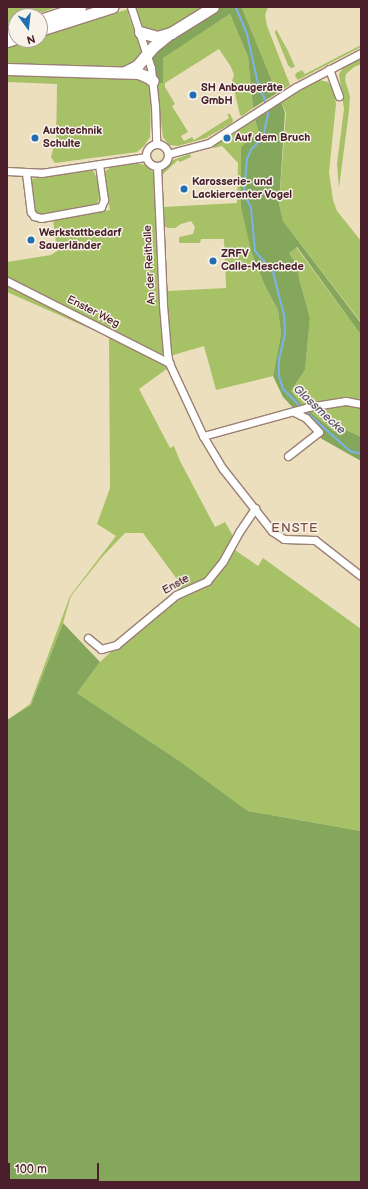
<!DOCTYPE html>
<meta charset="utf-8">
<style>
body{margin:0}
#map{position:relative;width:368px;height:1189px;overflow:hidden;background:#ecdfbe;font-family:"Balsamiq Sans",sans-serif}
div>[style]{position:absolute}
.green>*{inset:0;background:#a7c167}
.forest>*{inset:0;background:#85a75c}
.stream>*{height:2px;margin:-1px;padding:0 1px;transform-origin:1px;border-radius:1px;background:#79b4eb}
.roads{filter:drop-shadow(1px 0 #9b7f74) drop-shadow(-1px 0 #9b7f74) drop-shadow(0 1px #9b7f74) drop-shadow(0 -1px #9b7f74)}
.minor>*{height:7px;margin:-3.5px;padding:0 3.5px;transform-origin:3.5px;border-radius:3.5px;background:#fff}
.minor>.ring{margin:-3.5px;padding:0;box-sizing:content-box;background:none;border:7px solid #fff;border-radius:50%}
.highway>*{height:11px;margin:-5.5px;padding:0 5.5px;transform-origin:5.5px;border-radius:5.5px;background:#fff}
.dots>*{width:11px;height:11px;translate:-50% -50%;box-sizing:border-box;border:2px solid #f7f3e8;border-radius:50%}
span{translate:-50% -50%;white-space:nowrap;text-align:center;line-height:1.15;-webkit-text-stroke:3px #f7f3e8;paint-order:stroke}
.poi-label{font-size:11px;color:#4a1f2b;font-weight:700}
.left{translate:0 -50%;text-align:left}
.street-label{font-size:11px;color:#4a1f2b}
.water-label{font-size:12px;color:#5a536e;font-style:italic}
.quarter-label{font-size:13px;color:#7d4b43;letter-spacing:1px}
.frame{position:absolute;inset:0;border:8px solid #4a1f2b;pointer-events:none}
.north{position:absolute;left:8px;top:8px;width:40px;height:40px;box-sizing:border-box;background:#f7f3e8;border:1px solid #b29e9c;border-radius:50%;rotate:165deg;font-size:11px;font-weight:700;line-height:16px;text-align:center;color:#4a1f2b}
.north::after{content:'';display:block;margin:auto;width:14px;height:18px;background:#1f6fb2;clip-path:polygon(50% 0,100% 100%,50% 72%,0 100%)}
.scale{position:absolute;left:8px;top:1163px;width:91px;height:18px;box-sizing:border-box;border:2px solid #4a1f2b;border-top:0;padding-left:5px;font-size:12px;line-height:14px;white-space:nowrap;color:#4a1f2b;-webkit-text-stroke:3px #f7f3e8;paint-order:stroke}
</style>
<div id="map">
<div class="green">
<div style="clip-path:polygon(7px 7px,58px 7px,30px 16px,16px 16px,16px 21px,7px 24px)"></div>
<div style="clip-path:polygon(135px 7px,208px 7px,169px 30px,154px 34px,144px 29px,137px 11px,128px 14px,142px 52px,136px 63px,121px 69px,7px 66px,7px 47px,30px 40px,40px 40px,40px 37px)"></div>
<div style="clip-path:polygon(244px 7px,268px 7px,265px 15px,267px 26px,290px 85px,277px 93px,242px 8px)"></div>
<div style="clip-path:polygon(230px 14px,248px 57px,253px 108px,242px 116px,240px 115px,232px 81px,234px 75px,231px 67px,219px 49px,165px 83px,165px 87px,175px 104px,172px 106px,188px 132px,181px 136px,184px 141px,192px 137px,194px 140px,229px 118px,227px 114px,230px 114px,233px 120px,232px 123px,206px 138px,178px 146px,169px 145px,163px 137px,159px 106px,157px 83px,163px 83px,162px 58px)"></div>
<div style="clip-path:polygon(276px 29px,288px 51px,295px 67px,291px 68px,288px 65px,275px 33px)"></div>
<div style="clip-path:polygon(361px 45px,361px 47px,298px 80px,295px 76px,296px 73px,302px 70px,305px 74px)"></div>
<div style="clip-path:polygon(361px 57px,361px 64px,354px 67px,346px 74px,345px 80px,350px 96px,349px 111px,339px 188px,337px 164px,344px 109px,339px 74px,344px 67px)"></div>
<div style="clip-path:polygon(7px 74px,137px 76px,148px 82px,150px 87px,151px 99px,150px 137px,144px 146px,137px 152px,55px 163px,51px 157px,53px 149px,56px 147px,57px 84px,7px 82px)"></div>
<div style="clip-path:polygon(319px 80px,328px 82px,334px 91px,336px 104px,329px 172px,333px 200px,337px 211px,361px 241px,361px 322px,283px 221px,279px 203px,286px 113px,281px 102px)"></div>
<div style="clip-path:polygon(255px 120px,259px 133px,252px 254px,265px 286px,278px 310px,281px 334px,273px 376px,216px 390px,204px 346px,170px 356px,165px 310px,167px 291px,226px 288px,224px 239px,201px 239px,200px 243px,179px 243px,179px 237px,193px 234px,195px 227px,191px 221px,181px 224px,175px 228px,168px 228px,162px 225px,159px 172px,173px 160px,190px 154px,191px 157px,180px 162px,178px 160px,162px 175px,164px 207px,237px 203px,238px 163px,222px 146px,214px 148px,213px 146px)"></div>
<div style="clip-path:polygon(137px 163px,145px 165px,155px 173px,165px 357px,162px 362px,168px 368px,139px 389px,170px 448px,174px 446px,180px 461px,215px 527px,225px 522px,233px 536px,232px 548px,258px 566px,263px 558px,361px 629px,361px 831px,248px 811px,181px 762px,77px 693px,100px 662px,182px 586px,143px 533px,125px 533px,102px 557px,71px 596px,63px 623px,31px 705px,7px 720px,30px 704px,70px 596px,116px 536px,97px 524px,110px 488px,109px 337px,7px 292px,7px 262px,51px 255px,57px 251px,53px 219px,110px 210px,104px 172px,111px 167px)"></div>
<div style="clip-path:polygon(91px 170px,94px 172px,97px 179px,100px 196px,97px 204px,41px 215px,34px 211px,30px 181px,32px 179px)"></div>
<div style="clip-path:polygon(296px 247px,361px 335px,361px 437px,344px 429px,335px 432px,303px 406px,291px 391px,305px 370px,310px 318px,299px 278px,298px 267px,289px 253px)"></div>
</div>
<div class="forest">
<div style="clip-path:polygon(221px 7px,244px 7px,242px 8px,277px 93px,253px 108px,248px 57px,230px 14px,163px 58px,163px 83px,157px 83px,152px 54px,163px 42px)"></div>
<div style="clip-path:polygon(281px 102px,285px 113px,279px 203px,283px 221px,361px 323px,361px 335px,297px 247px,289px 253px,298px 267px,299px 278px,310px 318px,305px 370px,291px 391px,303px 406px,335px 432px,344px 429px,361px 437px,361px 461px,322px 439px,283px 397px,273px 376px,281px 334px,278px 310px,265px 286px,252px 254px,241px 207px,241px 147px,259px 133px,255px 120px)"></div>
<div style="clip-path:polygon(63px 623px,100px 662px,77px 693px,181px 762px,248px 811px,361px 831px,361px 1182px,7px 1182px,7px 720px,31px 705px)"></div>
</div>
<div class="stream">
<div style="left:236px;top:8px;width:28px;rotate:67deg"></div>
<div style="left:247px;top:34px;width:55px;rotate:77.5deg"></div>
<div style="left:259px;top:88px;width:10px;rotate:61deg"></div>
<div style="left:264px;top:97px;width:8px;rotate:76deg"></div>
<div style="left:267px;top:109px;width:5px;rotate:79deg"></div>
<div style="left:268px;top:114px;width:24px;rotate:102deg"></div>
<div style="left:263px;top:137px;width:18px;rotate:133deg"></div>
<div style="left:251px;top:150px;width:10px;rotate:114deg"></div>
<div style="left:247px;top:159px;width:35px;rotate:95deg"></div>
<div style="left:244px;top:194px;width:16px;rotate:63deg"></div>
<div style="left:251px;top:208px;width:43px;rotate:84.7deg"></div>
<div style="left:255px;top:251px;width:28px;rotate:49deg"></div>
<div style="left:273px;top:272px;width:44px;rotate:75.7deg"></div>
<div style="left:284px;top:315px;width:19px;rotate:87deg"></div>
<div style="left:285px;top:334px;width:26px;rotate:103deg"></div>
<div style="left:279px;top:359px;width:17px;rotate:90deg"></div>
<div style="left:279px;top:376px;width:14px;rotate:73deg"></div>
<div style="left:283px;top:389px;width:25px;rotate:45deg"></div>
<div style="left:304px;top:410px;width:62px;rotate:41.7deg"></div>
<div style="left:350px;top:451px;width:11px;rotate:15deg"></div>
</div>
<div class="roads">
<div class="minor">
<div style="left:131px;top:7px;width:64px;rotate:71.8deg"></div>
<div style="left:151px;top:68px;width:37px;rotate:84deg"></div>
<div style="left:155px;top:105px;width:38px;rotate:88deg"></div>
<div style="left:329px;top:69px;width:29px;rotate:70deg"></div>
<div class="ring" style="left:146px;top:144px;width:15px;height:15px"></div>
<div style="left:168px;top:154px;width:42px;rotate:-15deg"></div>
<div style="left:209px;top:143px;width:103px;rotate:-32.8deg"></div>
<div style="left:296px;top:87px;width:73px;rotate:-27.6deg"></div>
<div style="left:157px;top:166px;width:139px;rotate:87.5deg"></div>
<div style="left:163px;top:305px;width:48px;rotate:85.2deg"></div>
<div style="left:167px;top:353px;width:10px;rotate:79deg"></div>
<div style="left:169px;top:363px;width:81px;rotate:65deg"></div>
<div style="left:203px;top:436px;width:39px;rotate:59deg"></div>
<div style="left:223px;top:469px;width:79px;rotate:51.7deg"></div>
<div style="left:272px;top:531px;width:14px;rotate:34deg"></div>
<div style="left:284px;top:539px;width:31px;rotate:2deg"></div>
<div style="left:315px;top:540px;width:58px;rotate:38deg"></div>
<div style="left:7px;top:171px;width:34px;rotate:3deg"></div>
<div style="left:41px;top:173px;width:105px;rotate:-8.7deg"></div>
<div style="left:26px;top:173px;width:39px;rotate:83deg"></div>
<div style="left:31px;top:212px;width:5px;rotate:53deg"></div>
<div style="left:34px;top:216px;width:7px;rotate:16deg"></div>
<div style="left:41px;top:218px;width:61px;rotate:-10.4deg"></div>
<div style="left:101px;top:207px;width:8px;rotate:-67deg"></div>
<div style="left:104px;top:200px;width:36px;rotate:-98deg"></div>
<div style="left:7px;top:281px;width:182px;rotate:26.8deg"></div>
<div style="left:203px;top:436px;width:109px;rotate:-15.4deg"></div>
<div style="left:308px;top:407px;width:38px;rotate:-9deg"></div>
<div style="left:346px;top:401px;width:15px;rotate:11deg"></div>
<div style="left:288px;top:456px;width:39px;rotate:-38deg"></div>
<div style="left:319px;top:432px;width:19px;rotate:-133deg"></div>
<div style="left:306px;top:418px;width:13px;rotate:-153deg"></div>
<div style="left:88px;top:638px;width:17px;rotate:40deg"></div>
<div style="left:101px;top:649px;width:16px;rotate:-15deg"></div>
<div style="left:116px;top:645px;width:78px;rotate:-39.8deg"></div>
<div style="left:176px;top:595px;width:34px;rotate:-24deg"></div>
<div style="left:207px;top:581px;width:26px;rotate:-51deg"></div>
<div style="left:223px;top:561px;width:33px;rotate:-61deg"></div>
<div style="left:239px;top:532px;width:29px;rotate:-56deg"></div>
</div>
<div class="highway">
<div style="left:40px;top:20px;width:42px;rotate:-18deg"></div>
<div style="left:40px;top:30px;width:76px;rotate:-17.7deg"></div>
<div style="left:7px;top:31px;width:9px;rotate:-18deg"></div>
<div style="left:140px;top:32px;width:18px;rotate:16deg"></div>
<div style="left:157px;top:37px;width:15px;rotate:-16deg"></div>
<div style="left:171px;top:33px;width:49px;rotate:-31.8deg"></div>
<div style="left:7px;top:41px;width:9px;rotate:-18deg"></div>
<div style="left:7px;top:69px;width:131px;rotate:1.7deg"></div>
<div style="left:138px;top:73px;width:11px;rotate:22deg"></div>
<div style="left:148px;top:77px;width:6px;rotate:39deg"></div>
<div style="left:125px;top:72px;width:13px;rotate:-27deg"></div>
<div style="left:137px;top:66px;width:25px;rotate:-50deg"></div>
<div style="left:153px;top:47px;width:19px;rotate:-39deg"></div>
</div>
</div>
<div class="dots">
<div style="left:193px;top:95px;background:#1f6fb2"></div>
<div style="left:35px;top:138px;background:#1f6fb2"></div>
<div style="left:227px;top:138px;background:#1f6fb2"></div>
<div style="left:184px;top:189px;background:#1f6fb2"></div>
<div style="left:31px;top:240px;background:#1f6fb2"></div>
<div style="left:213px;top:261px;background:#1f6fb2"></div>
</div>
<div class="poi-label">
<span class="left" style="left:201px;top:95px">SH Anbaugeräte<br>GmbH</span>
<span class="left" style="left:43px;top:138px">Autotechnik<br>Schulte</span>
<span class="left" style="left:235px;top:138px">Auf dem Bruch</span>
<span class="left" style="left:192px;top:189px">Karosserie- und<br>Lackiercenter Vogel</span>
<span class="left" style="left:39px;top:240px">Werkstattbedarf<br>Sauerländer</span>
<span class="left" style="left:221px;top:261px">ZRFV<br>Calle-Meschede</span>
</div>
<div class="street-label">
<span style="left:150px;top:265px;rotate:-93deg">An der Reithalle</span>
<span style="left:93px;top:312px;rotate:27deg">Enster Weg</span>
<span style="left:176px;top:585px;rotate:-29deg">Enste</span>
</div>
<div class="water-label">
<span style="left:319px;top:410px;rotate:43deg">Glassmecke</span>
</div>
<div class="quarter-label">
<span style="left:295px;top:528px">ENSTE</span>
</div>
<div class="frame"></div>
<div class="north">N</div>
<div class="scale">100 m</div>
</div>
